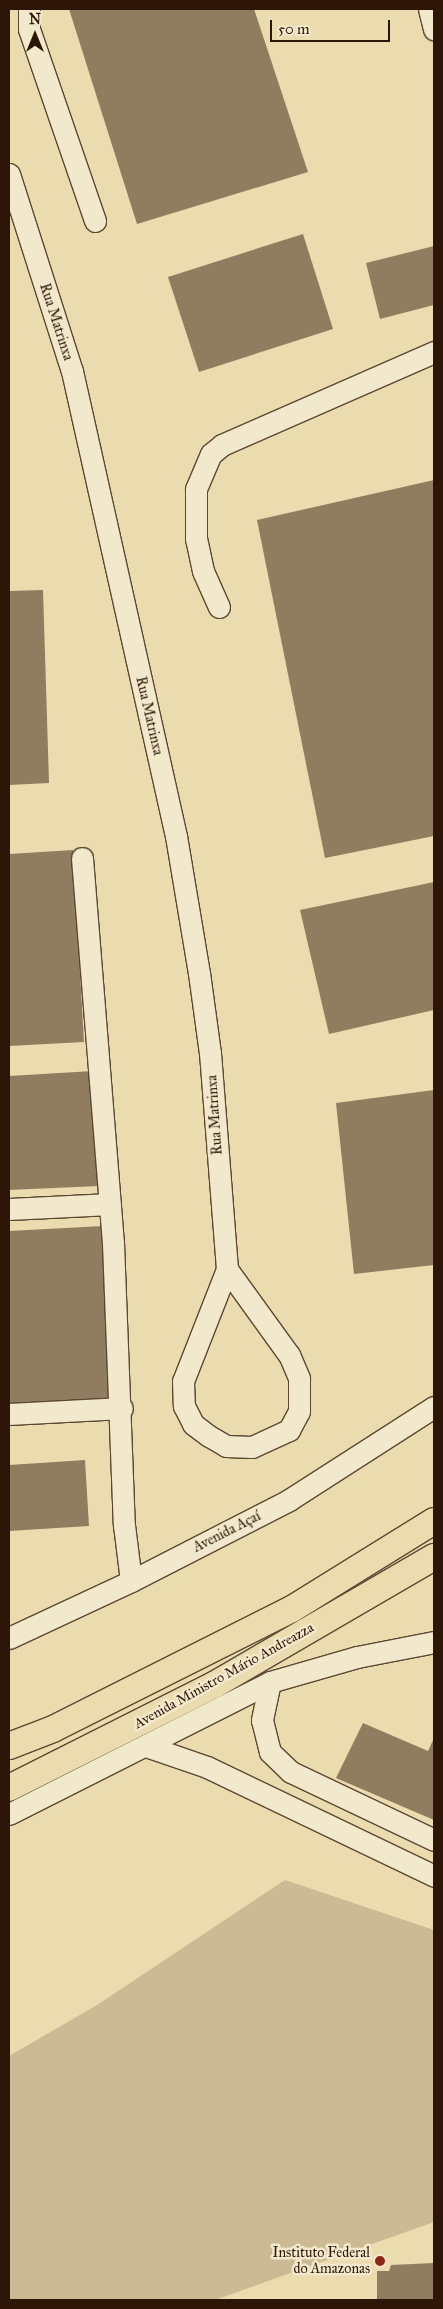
<!DOCTYPE html>
<meta charset="utf-8">
<style>
body{margin:0}
#map{position:relative;width:443px;height:2309px;overflow:hidden;background:#ebdcaf;font-family:"IM FELL Great Primer",serif}
div>[style]{position:absolute}
.green>*{inset:0;background:#cbba93}
.building>*{inset:0;background:#907c5f}
.roads{filter:drop-shadow(1px 0 #5c4732) drop-shadow(-1px 0 #5c4732) drop-shadow(0 1px #5c4732) drop-shadow(0 -1px #5c4732)}
.minor>*{height:21px;margin:-10.5px;padding:0 10.5px;transform-origin:10.5px;border-radius:10.5px;background:#f2e8cb}
.major>*{height:26px;margin:-13px;padding:0 13px;transform-origin:13px;border-radius:13px;background:#ebdcaf}
.dots>*{width:14px;height:14px;translate:-50% -50%;box-sizing:border-box;border:2px solid #f2e8cb;border-radius:50%}
span{translate:-50% -50%;white-space:nowrap;text-align:center;line-height:1.15;-webkit-text-stroke:5px #f2e8cb;paint-order:stroke}
.street-label{font-size:14px;color:#2d1508}
.poi-label{font-size:14px;color:#2d1508}
.right{translate:-100% -50%;text-align:right}
.frame{position:absolute;inset:0;border:10px solid #2d1508;pointer-events:none}
.north{position:absolute;left:10px;top:10px;width:50px;height:50px;-webkit-text-stroke:4px #f2e8cb;paint-order:stroke;rotate:0deg;font-size:14px;font-weight:700;line-height:20px;text-align:center;color:#2d1508}
.north::after{content:'';display:block;margin:auto;width:18px;height:22px;background:#2d1508;clip-path:polygon(50% 0,100% 100%,50% 72%,0 100%)}
.scale{position:absolute;left:270px;top:20px;width:120px;height:22px;box-sizing:border-box;border:2px solid #2d1508;border-top:0;padding-left:6px;font-size:15px;line-height:18px;white-space:nowrap;color:#2d1508;-webkit-text-stroke:4px #f2e8cb;paint-order:stroke}
</style>
<div id="map">
<div class="green">
<div style="clip-path:polygon(285px 1880px,434px 1930px,434px 2222px,215px 2300px,9px 2300px,9px 2056px,97px 2005px)"></div>
</div>
<div class="building">
<div style="clip-path:polygon(69px 9px,254px 9px,308px 172px,137px 224px)"></div>
<div style="clip-path:polygon(303px 234px,333px 329px,199px 372px,168px 277px)"></div>
<div style="clip-path:polygon(434px 246px,434px 305px,380px 319px,366px 263px)"></div>
<div style="clip-path:polygon(434px 480px,434px 836px,325px 858px,257px 520px)"></div>
<div style="clip-path:polygon(43px 590px,49px 783px,9px 785px,9px 591px)"></div>
<div style="clip-path:polygon(73px 850px,84px 1042px,9px 1046px,9px 854px)"></div>
<div style="clip-path:polygon(434px 882px,434px 1010px,329px 1034px,300px 910px)"></div>
<div style="clip-path:polygon(93px 1071px,99px 1186px,9px 1190px,9px 1076px)"></div>
<div style="clip-path:polygon(434px 1090px,434px 1265px,354px 1274px,336px 1103px)"></div>
<div style="clip-path:polygon(103px 1226px,114px 1399px,9px 1406px,9px 1231px)"></div>
<div style="clip-path:polygon(85px 1460px,89px 1526px,9px 1531px,9px 1465px)"></div>
<div style="clip-path:polygon(363px 1723px,428px 1751px,434px 1738px,434px 1820px,336px 1778px)"></div>
<div style="clip-path:polygon(434px 2263px,434px 2300px,377px 2300px,377px 2271px,389px 2271px,391px 2265px)"></div>
</div>
<div class="roads">
<div class="minor">
<div style="left:29px;top:9px;width:20px;rotate:90deg"></div>
<div style="left:29px;top:29px;width:203px;rotate:71deg"></div>
<div style="left:429px;top:9px;width:21px;rotate:76deg"></div>
<div style="left:9px;top:174px;width:207px;rotate:72.3deg"></div>
<div style="left:72px;top:371px;width:476px;rotate:77.4deg"></div>
<div style="left:176px;top:836px;width:139px;rotate:80.5deg"></div>
<div style="left:199px;top:973px;width:81px;rotate:82.2deg"></div>
<div style="left:210px;top:1053px;width:217px;rotate:85.5deg"></div>
<div style="left:227px;top:1269px;width:120px;rotate:111.4deg"></div>
<div style="left:183px;top:1381px;width:25px;rotate:88deg"></div>
<div style="left:184px;top:1406px;width:20px;rotate:63deg"></div>
<div style="left:193px;top:1424px;width:20px;rotate:37deg"></div>
<div style="left:209px;top:1436px;width:20px;rotate:30deg"></div>
<div style="left:226px;top:1446px;width:26px;rotate:2deg"></div>
<div style="left:252px;top:1447px;width:41px;rotate:-24.7deg"></div>
<div style="left:289px;top:1430px;width:21px;rotate:-62deg"></div>
<div style="left:299px;top:1411px;width:33px;rotate:-90deg"></div>
<div style="left:299px;top:1378px;width:25px;rotate:-113deg"></div>
<div style="left:289px;top:1355px;width:106px;rotate:-125.8deg"></div>
<div style="left:219px;top:607px;width:39px;rotate:-114deg"></div>
<div style="left:203px;top:571px;width:33px;rotate:-102deg"></div>
<div style="left:196px;top:539px;width:50px;rotate:-90deg"></div>
<div style="left:196px;top:489px;width:38px;rotate:-67deg"></div>
<div style="left:211px;top:454px;width:14px;rotate:-39deg"></div>
<div style="left:222px;top:445px;width:232px;rotate:-23.7deg"></div>
<div style="left:82px;top:858px;width:386px;rotate:85.4deg"></div>
<div style="left:113px;top:1243px;width:282px;rotate:87.8deg"></div>
<div style="left:124px;top:1525px;width:56px;rotate:82.9deg"></div>
<div style="left:9px;top:1209px;width:101px;rotate:-2.8deg"></div>
<div style="left:9px;top:1414px;width:113px;rotate:-3deg"></div>
<div style="left:9px;top:1638px;width:135px;rotate:-25deg"></div>
<div style="left:131px;top:1581px;width:178px;rotate:-27.1deg"></div>
<div style="left:289px;top:1500px;width:172px;rotate:-32.7deg"></div>
<div style="left:270px;top:1682px;width:39px;rotate:102deg"></div>
<div style="left:262px;top:1720px;width:33px;rotate:76deg"></div>
<div style="left:270px;top:1752px;width:29px;rotate:44deg"></div>
<div style="left:291px;top:1772px;width:158px;rotate:25.4deg"></div>
<div style="left:146px;top:1746px;width:65px;rotate:19deg"></div>
<div style="left:207px;top:1767px;width:252px;rotate:25.6deg"></div>
<div style="left:9px;top:1814px;width:292px;rotate:-26.8deg"></div>
<div style="left:270px;top:1682px;width:91px;rotate:-16deg"></div>
<div style="left:357px;top:1657px;width:78px;rotate:-11deg"></div>
</div>
<div class="major">
<div style="left:9px;top:1746px;width:47px;rotate:-21.1deg"></div>
<div style="left:53px;top:1729px;width:267px;rotate:-26.7deg"></div>
<div style="left:292px;top:1609px;width:167px;rotate:-31.8deg"></div>
<div style="left:9px;top:1788px;width:229px;rotate:-26.7deg"></div>
<div style="left:214px;top:1685px;width:255px;rotate:-30.2deg"></div>
</div>
</div>
<div class="dots">
<div style="left:380px;top:2261px;background:#8f2418"></div>
</div>
<div class="street-label">
<span style="left:56px;top:322px;rotate:72deg">Rua Matrinxa</span>
<span style="left:149px;top:716px;rotate:77deg">Rua Matrinxa</span>
<span style="left:215px;top:1115px;rotate:-94deg">Rua Matrinxa</span>
<span style="left:227px;top:1532px;rotate:-27deg">Avenida Açaí</span>
<span style="left:224px;top:1676px;rotate:-29deg">Avenida Ministro Mário Andreazza</span>
</div>
<div class="poi-label">
<span class="right" style="left:370px;top:2261px">Instituto Federal<br>do Amazonas</span>
</div>
<div class="frame"></div>
<div class="north">N</div>
<div class="scale">50 m</div>
</div>
